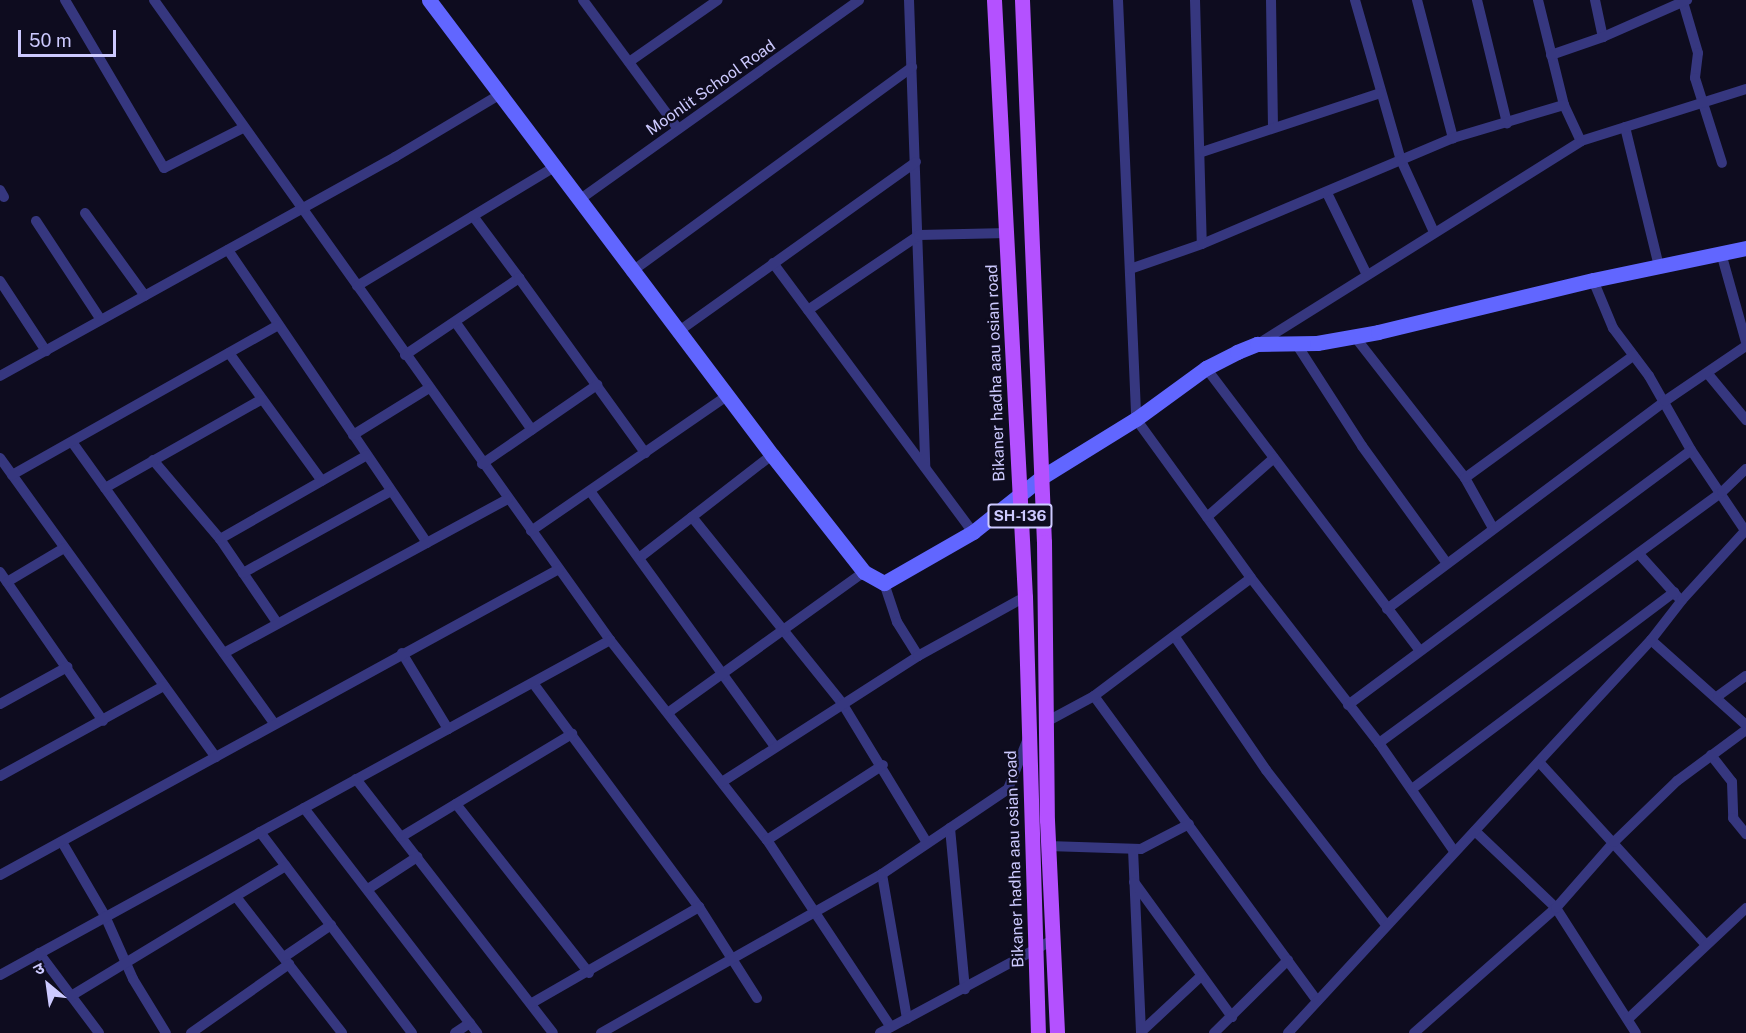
<!DOCTYPE html>
<meta charset="utf-8">
<style>
body{margin:0}
#map{position:relative;width:1746px;height:1033px;overflow:hidden;background:#0e0c1f;font-family:"Public Sans","Noto Sans Devanagari",sans-serif}
div>[style]{position:absolute}
.street>*{height:10px;margin:-5px;padding:0 5px;transform-origin:5px;border-radius:5px;background:#36377f}
.secondary>*{height:15px;margin:-7.5px;padding:0 7.5px;transform-origin:7.5px;border-radius:7.5px;background:#6166ff}
.primary>*{height:15px;margin:-7.5px;padding:0 7.5px;transform-origin:7.5px;border-radius:7.5px;background:#b451ff}
span{translate:-50% -50%;white-space:nowrap;text-align:center;line-height:1.15;-webkit-text-stroke:4.5px #0e0c1f;paint-order:stroke}
.shield-label span{padding:2px 4px;background:#0e0c1f;border:2px solid;border-radius:4px;-webkit-text-stroke-width:0}
.shield-label{font-size:15px;color:#cdcaff;font-weight:700}
.street-label{font-size:16px;color:#cdcaff}
.north{position:absolute;left:18px;top:955px;width:60px;height:60px;-webkit-text-stroke:4px #0e0c1f;paint-order:stroke;rotate:331deg;font-size:16px;font-weight:700;line-height:24px;text-align:center;color:#cdcaff}
.north::after{content:'';display:block;margin:auto;width:21px;height:27px;background:#cdcaff;clip-path:polygon(50% 0,100% 100%,50% 72%,0 100%)}
.scale{position:absolute;left:18px;top:30px;width:98px;height:27px;box-sizing:border-box;border:3px solid #cdcaff;border-top:0;padding-left:8px;font-size:18px;line-height:21px;white-space:nowrap;color:#cdcaff;-webkit-text-stroke:4px #0e0c1f;paint-order:stroke}
</style>
<div id="map">
<div class="street">
<div style="left:65px;top:0;width:195px;rotate:59.5deg"></div>
<div style="left:164px;top:168px;width:89px;rotate:-26.9deg"></div>
<div style="left:154px;top:0;width:786px;rotate:54.53deg"></div>
<div style="left:610px;top:640px;width:254px;rotate:51.9deg"></div>
<div style="left:767px;top:840px;width:224px;rotate:56.5deg"></div>
<div style="left:583px;top:0;width:160px;rotate:53.6deg"></div>
<div style="left:909px;top:0;width:468px;rotate:88deg"></div>
<div style="left:1118px;top:0;width:419px;rotate:87.5deg"></div>
<div style="left:1136px;top:419px;width:196px;rotate:54.1deg"></div>
<div style="left:1251px;top:578px;width:209px;rotate:52.2deg"></div>
<div style="left:1379px;top:743px;width:131px;rotate:55.2deg"></div>
<div style="left:1195px;top:0;width:244px;rotate:88.4deg"></div>
<div style="left:1271px;top:0;width:126px;rotate:89.1deg"></div>
<div style="left:1355px;top:0;width:166px;rotate:74deg"></div>
<div style="left:1401px;top:160px;width:79px;rotate:65.4deg"></div>
<div style="left:1417px;top:0;width:143px;rotate:75.4deg"></div>
<div style="left:1477px;top:0;width:127px;rotate:76.3deg"></div>
<div style="left:1538px;top:0;width:108px;rotate:76.1deg"></div>
<div style="left:1564px;top:105px;width:40px;rotate:65deg"></div>
<div style="left:1595px;top:0;width:38px;rotate:78deg"></div>
<div style="left:1683px;top:2px;width:53px;rotate:73.6deg"></div>
<div style="left:1698px;top:53px;width:25px;rotate:97deg"></div>
<div style="left:1695px;top:78px;width:89px;rotate:72.4deg"></div>
<div style="left:1551px;top:55px;width:55px;rotate:-19.1deg"></div>
<div style="left:1603px;top:37px;width:92px;rotate:-23.8deg"></div>
<div style="left:629px;top:62px;width:108px;rotate:-34.9deg"></div>
<div style="left:1625px;top:127px;width:143px;rotate:76.3deg"></div>
<div style="left:1202px;top:152px;width:188px;rotate:-18.3deg"></div>
<div style="left:0;top:190px;width:8px;rotate:60deg"></div>
<div style="left:1327px;top:193px;width:91px;rotate:64deg"></div>
<div style="left:579px;top:200px;width:344px;rotate:-35.5deg"></div>
<div style="left:85px;top:213px;width:102px;rotate:54.1deg"></div>
<div style="left:473px;top:216px;width:77px;rotate:53.4deg"></div>
<div style="left:36px;top:221px;width:118px;rotate:56.7deg"></div>
<div style="left:228px;top:250px;width:354px;rotate:55.8deg"></div>
<div style="left:1721px;top:253px;width:92px;rotate:74.3deg"></div>
<div style="left:773px;top:263px;width:335px;rotate:53.4deg"></div>
<div style="left:1130px;top:269px;width:76px;rotate:-19.1deg"></div>
<div style="left:1202px;top:244px;width:272px;rotate:-22.9deg"></div>
<div style="left:1453px;top:138px;width:116px;rotate:-16.6deg"></div>
<div style="left:631px;top:272px;width:348px;rotate:-36.1deg"></div>
<div style="left:1593px;top:280px;width:52px;rotate:67.4deg"></div>
<div style="left:1613px;top:328px;width:60px;rotate:53.1deg"></div>
<div style="left:1649px;top:376px;width:85px;rotate:60.4deg"></div>
<div style="left:1691px;top:450px;width:99px;rotate:56.1deg"></div>
<div style="left:0;top:281px;width:84px;rotate:56.7deg"></div>
<div style="left:357px;top:286px;width:230px;rotate:-31.1deg"></div>
<div style="left:808px;top:310px;width:134px;rotate:-34deg"></div>
<div style="left:919px;top:235px;width:89px;rotate:-1.3deg"></div>
<div style="left:456px;top:323px;width:131px;rotate:54.6deg"></div>
<div style="left:679px;top:331px;width:291px;rotate:-35.5deg"></div>
<div style="left:1355px;top:337px;width:179px;rotate:52deg"></div>
<div style="left:1465px;top:478px;width:57px;rotate:60.8deg"></div>
<div style="left:1258px;top:344px;width:381px;rotate:-32.1deg"></div>
<div style="left:1581px;top:141px;width:173px;rotate:-17.5deg"></div>
<div style="left:1297px;top:345px;width:120px;rotate:57.2deg"></div>
<div style="left:1362px;top:446px;width:143px;rotate:54.1deg"></div>
<div style="left:229px;top:353px;width:158px;rotate:54deg"></div>
<div style="left:405px;top:355px;width:138px;rotate:-34deg"></div>
<div style="left:519px;top:278px;width:216px;rotate:54.2deg"></div>
<div style="left:1206px;top:368px;width:353px;rotate:52.9deg"></div>
<div style="left:1708px;top:374px;width:60px;rotate:50.4deg"></div>
<div style="left:0;top:376px;width:452px;rotate:-29deg"></div>
<div style="left:395px;top:157px;width:121px;rotate:-30.8deg"></div>
<div style="left:353px;top:435px;width:89px;rotate:-31.7deg"></div>
<div style="left:72px;top:442px;width:347px;rotate:54.3deg"></div>
<div style="left:0;top:458px;width:369px;rotate:54.2deg"></div>
<div style="left:153px;top:460px;width:104px;rotate:49.7deg"></div>
<div style="left:220px;top:539px;width:99px;rotate:55.7deg"></div>
<div style="left:482px;top:464px;width:140px;rotate:-34.5deg"></div>
<div style="left:12px;top:475px;width:305px;rotate:-29.4deg"></div>
<div style="left:1465px;top:478px;width:208px;rotate:-36deg"></div>
<div style="left:105px;top:488px;width:180px;rotate:-29.5deg"></div>
<div style="left:590px;top:491px;width:316px;rotate:54.1deg"></div>
<div style="left:692px;top:517px;width:239px;rotate:51.1deg"></div>
<div style="left:842px;top:703px;width:164px;rotate:58.7deg"></div>
<div style="left:1207px;top:517px;width:89px;rotate:-41.4deg"></div>
<div style="left:531px;top:531px;width:239px;rotate:-34.6deg"></div>
<div style="left:220px;top:539px;width:169px;rotate:-29.7deg"></div>
<div style="left:1639px;top:554px;width:57px;rotate:47.9deg"></div>
<div style="left:639px;top:558px;width:168px;rotate:-37.8deg"></div>
<div style="left:0;top:572px;width:181px;rotate:55.3deg"></div>
<div style="left:243px;top:573px;width:169px;rotate:-29deg"></div>
<div style="left:7px;top:582px;width:66px;rotate:-30.8deg"></div>
<div style="left:884px;top:583px;width:41px;rotate:71.6deg"></div>
<div style="left:897px;top:622px;width:40px;rotate:58deg"></div>
<div style="left:1387px;top:609px;width:347px;rotate:-36.8deg"></div>
<div style="left:1665px;top:401px;width:98px;rotate:-34.2deg"></div>
<div style="left:1175px;top:637px;width:161px;rotate:55.6deg"></div>
<div style="left:1266px;top:770px;width:197px;rotate:52.2deg"></div>
<div style="left:1651px;top:640px;width:127px;rotate:41.8deg"></div>
<div style="left:224px;top:653px;width:323px;rotate:-28.5deg"></div>
<div style="left:402px;top:653px;width:89px;rotate:58.8deg"></div>
<div style="left:533px;top:683px;width:279px;rotate:53.5deg"></div>
<div style="left:699px;top:907px;width:108px;rotate:57.5deg"></div>
<div style="left:1094px;top:696px;width:378px;rotate:53.8deg"></div>
<div style="left:1718px;top:696px;width:34px;rotate:-36deg"></div>
<div style="left:0;top:704px;width:77px;rotate:-28.9deg"></div>
<div style="left:1348px;top:705px;width:427px;rotate:-36.6deg"></div>
<div style="left:669px;top:712px;width:240px;rotate:-35.7deg"></div>
<div style="left:1046px;top:722px;width:55px;rotate:-28.4deg"></div>
<div style="left:1094px;top:696px;width:196px;rotate:-36.9deg"></div>
<div style="left:1379px;top:743px;width:425px;rotate:-36.2deg"></div>
<div style="left:1722px;top:492px;width:33px;rotate:-44deg"></div>
<div style="left:1711px;top:755px;width:34px;rotate:52deg"></div>
<div style="left:1732px;top:782px;width:36px;rotate:88deg"></div>
<div style="left:1733px;top:818px;width:21px;rotate:51deg"></div>
<div style="left:1539px;top:762px;width:248px;rotate:47.6deg"></div>
<div style="left:0;top:776px;width:187px;rotate:-28.8deg"></div>
<div style="left:356px;top:779px;width:321px;rotate:52.2deg"></div>
<div style="left:722px;top:782px;width:233px;rotate:-32.7deg"></div>
<div style="left:918px;top:656px;width:122px;rotate:-28.9deg"></div>
<div style="left:1412px;top:789px;width:328px;rotate:-36.9deg"></div>
<div style="left:456px;top:804px;width:215px;rotate:51.8deg"></div>
<div style="left:304px;top:808px;width:284px;rotate:52.4deg"></div>
<div style="left:950px;top:828px;width:162px;rotate:84.7deg"></div>
<div style="left:1475px;top:831px;width:112px;rotate:43.5deg"></div>
<div style="left:1556px;top:908px;width:148px;rotate:57.4deg"></div>
<div style="left:260px;top:832px;width:252px;rotate:52.9deg"></div>
<div style="left:401px;top:837px;width:200px;rotate:-31.1deg"></div>
<div style="left:767px;top:840px;width:138px;rotate:-32.9deg"></div>
<div style="left:62px;top:842px;width:86px;rotate:59.8deg"></div>
<div style="left:105px;top:916px;width:69px;rotate:66deg"></div>
<div style="left:133px;top:979px;width:63px;rotate:58.6deg"></div>
<div style="left:1048px;top:846px;width:93px;rotate:1.8deg"></div>
<div style="left:1141px;top:849px;width:54px;rotate:-27.5deg"></div>
<div style="left:1133px;top:849px;width:184px;rotate:87.5deg"></div>
<div style="left:882px;top:874px;width:147px;rotate:80.2deg"></div>
<div style="left:0;top:875px;width:637px;rotate:-28.7deg"></div>
<div style="left:1134px;top:882px;width:167px;rotate:54deg"></div>
<div style="left:368px;top:889px;width:59px;rotate:-33.1deg"></div>
<div style="left:237px;top:898px;width:171px;rotate:52.1deg"></div>
<div style="left:39px;top:953px;width:100px;rotate:53.1deg"></div>
<div style="left:284px;top:957px;width:57px;rotate:-34.2deg"></div>
<div style="left:0;top:975px;width:696px;rotate:-28.77deg"></div>
<div style="left:71px;top:996px;width:251px;rotate:-31.2deg"></div>
<div style="left:532px;top:1003px;width:193px;rotate:-29.9deg"></div>
<div style="left:1628px;top:1019px;width:162px;rotate:-43.2deg"></div>
<div style="left:1141px;top:1032px;width:82px;rotate:-43deg"></div>
<div style="left:191px;top:1033px;width:120px;rotate:-35.1deg"></div>
<div style="left:455px;top:1033px;width:18px;rotate:-34deg"></div>
<div style="left:601px;top:1033px;width:323px;rotate:-29.5deg"></div>
<div style="left:882px;top:874px;width:152px;rotate:-34deg"></div>
<div style="left:1008px;top:789px;width:52px;rotate:-68.4deg"></div>
<div style="left:880px;top:1033px;width:194px;rotate:-28.3deg"></div>
<div style="left:1214px;top:1033px;width:104px;rotate:-44.6deg"></div>
<div style="left:1288px;top:1033px;width:535px;rotate:-47.27deg"></div>
<div style="left:1651px;top:640px;width:51px;rotate:-52.2deg"></div>
<div style="left:1682px;top:600px;width:95px;rotate:-47.6deg"></div>
<div style="left:1414px;top:1033px;width:189px;rotate:-41.4deg"></div>
<div style="left:1556px;top:908px;width:88px;rotate:-48.7deg"></div>
<div style="left:1614px;top:842px;width:88px;rotate:-44.1deg"></div>
<div style="left:1677px;top:781px;width:86px;rotate:-36.5deg"></div>
</div>
<div class="secondary">
<div style="left:429px;top:0;width:570px;rotate:52.99deg"></div>
<div style="left:772px;top:455px;width:149px;rotate:51.8deg"></div>
<div style="left:864px;top:572px;width:23px;rotate:29deg"></div>
<div style="left:884px;top:583px;width:103px;rotate:-29.8deg"></div>
<div style="left:973px;top:532px;width:88px;rotate:-38.6deg"></div>
<div style="left:1042px;top:477px;width:110px;rotate:-31.7deg"></div>
<div style="left:1136px;top:419px;width:87px;rotate:-36.1deg"></div>
<div style="left:1206px;top:368px;width:35px;rotate:-27deg"></div>
<div style="left:1237px;top:352px;width:22px;rotate:-22deg"></div>
<div style="left:1257px;top:344px;width:60px;rotate:-1deg"></div>
<div style="left:1317px;top:343px;width:62px;rotate:-10.2deg"></div>
<div style="left:1378px;top:332px;width:221px;rotate:-13.6deg"></div>
<div style="left:1593px;top:280px;width:156px;rotate:-11.8deg"></div>
</div>
<div class="primary">
<div style="left:994px;top:0;width:598px;rotate:87.03deg"></div>
<div style="left:1025px;top:597px;width:436px;rotate:88.3deg"></div>
<div style="left:1022px;top:0;width:542px;rotate:87.68deg"></div>
<div style="left:1044px;top:542px;width:278px;rotate:89.4deg"></div>
<div style="left:1047px;top:820px;width:213px;rotate:87.3deg"></div>
</div>
<div class="shield-label">
<span style="left:1020px;top:516px">SH-136</span>
</div>
<div class="street-label">
<span style="left:711px;top:88px;rotate:-35deg">Moonlit School Road</span>
<span style="left:996px;top:373px;rotate:-92deg">Bikaner hadha aau osian road</span>
<span style="left:1015px;top:859px;rotate:-92deg">Bikaner hadha aau osian road</span>
</div>
<div class="north">उ</div>
<div class="scale">50 m</div>
</div>
